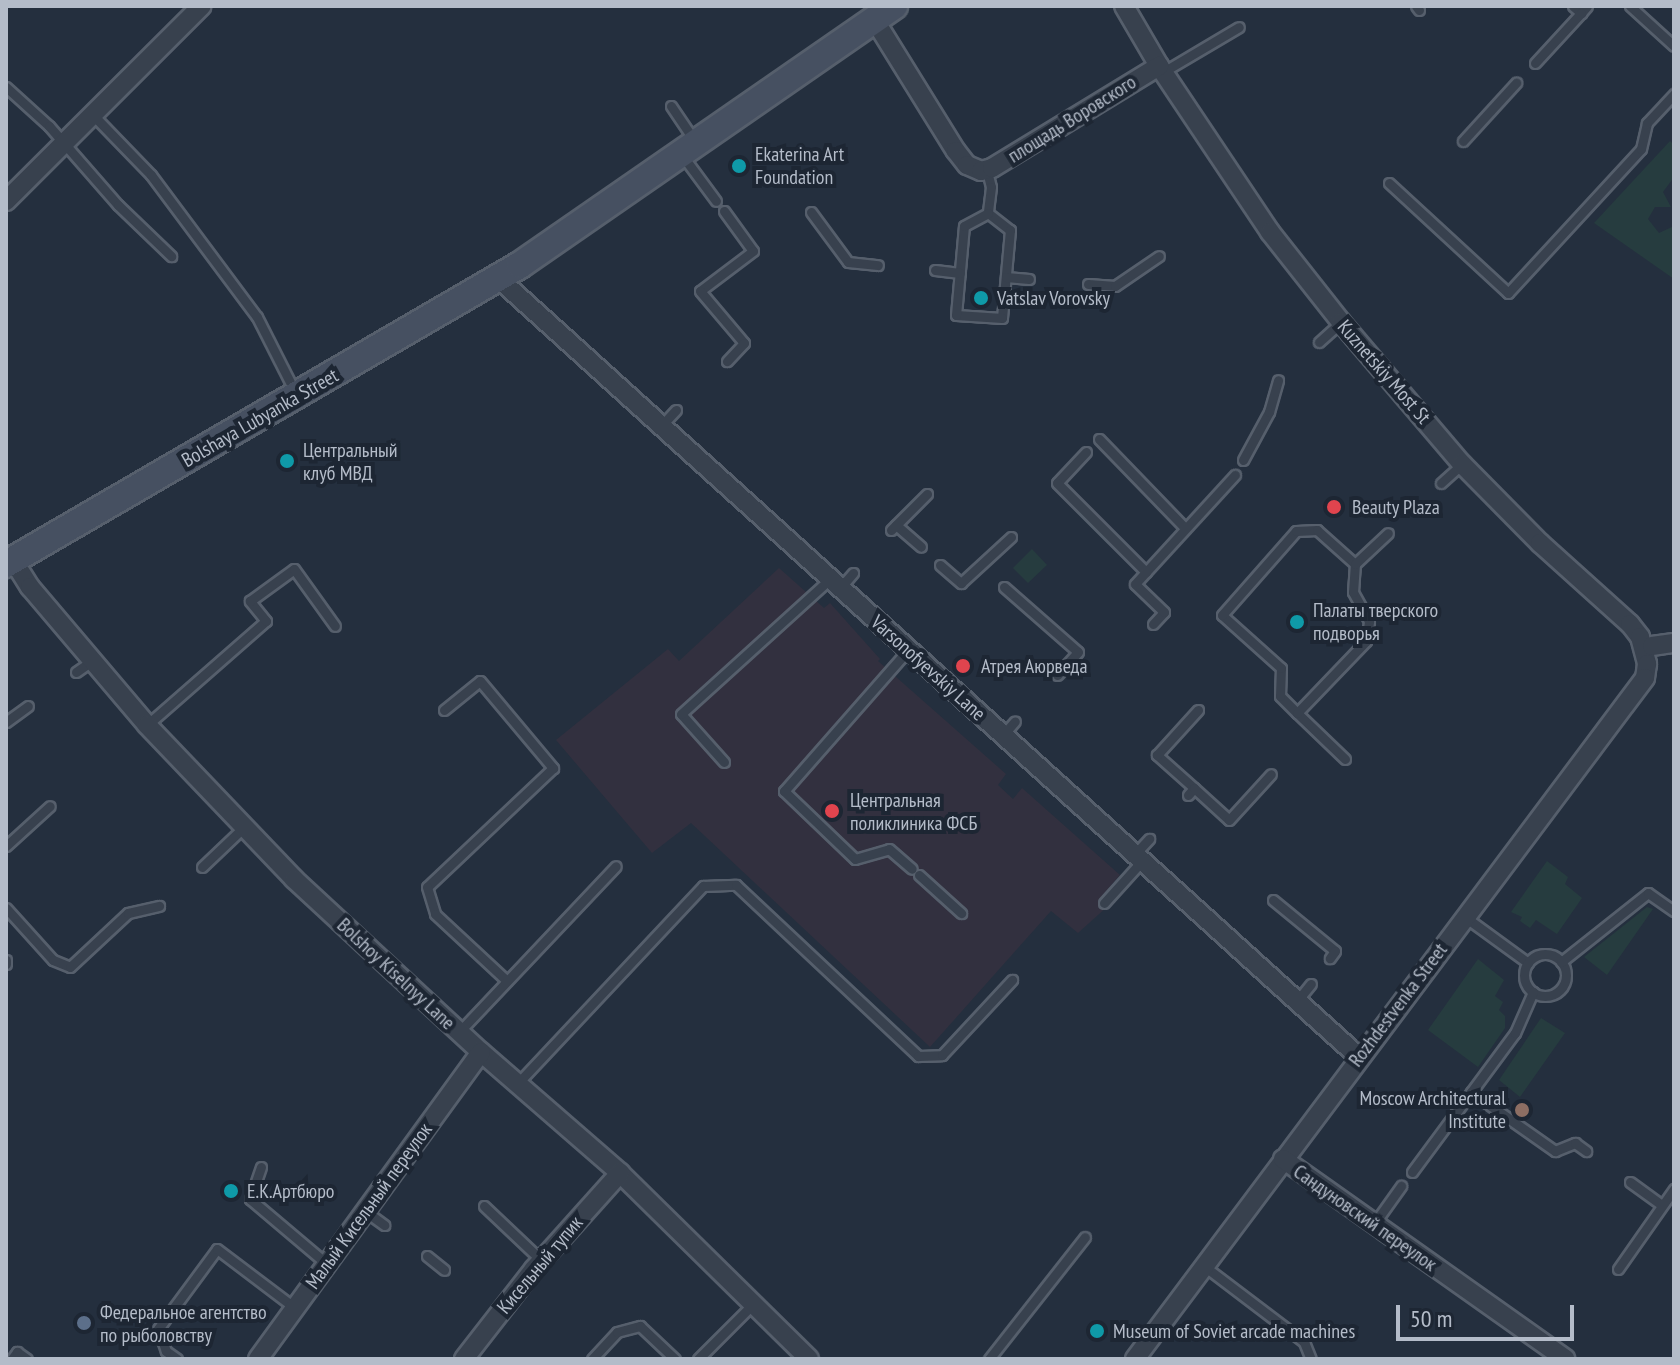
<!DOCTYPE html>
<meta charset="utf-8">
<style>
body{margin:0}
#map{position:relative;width:1680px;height:1365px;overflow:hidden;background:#242f3e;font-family:"PT Sans Narrow",sans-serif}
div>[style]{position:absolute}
.medical>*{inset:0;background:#32303f}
.green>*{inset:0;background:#263c3f}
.roads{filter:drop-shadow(2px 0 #565f6c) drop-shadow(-2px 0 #565f6c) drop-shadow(0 2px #565f6c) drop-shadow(0 -2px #565f6c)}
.lane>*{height:9px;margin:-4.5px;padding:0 4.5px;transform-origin:4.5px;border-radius:4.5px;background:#38414e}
.lane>.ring{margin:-4.5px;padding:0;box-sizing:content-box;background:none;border:9px solid #38414e;border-radius:50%}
.street>*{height:18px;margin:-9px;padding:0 9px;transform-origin:9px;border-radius:9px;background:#38414e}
.secondary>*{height:26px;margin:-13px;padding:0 13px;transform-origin:13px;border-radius:13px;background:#465061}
.dots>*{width:22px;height:22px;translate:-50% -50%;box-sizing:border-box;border:4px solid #1d2633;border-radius:50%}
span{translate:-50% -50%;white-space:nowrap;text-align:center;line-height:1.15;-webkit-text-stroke:8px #1d2633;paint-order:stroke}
.street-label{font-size:20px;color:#b4bcc9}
.poi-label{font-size:20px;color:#b4bcc9}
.left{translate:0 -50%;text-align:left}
.right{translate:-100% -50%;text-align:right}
.frame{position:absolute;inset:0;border:8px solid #b4bcc9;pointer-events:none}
.scale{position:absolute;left:1396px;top:1305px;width:178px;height:36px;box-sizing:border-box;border:4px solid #b4bcc9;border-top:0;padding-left:10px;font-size:24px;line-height:28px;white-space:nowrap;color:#b4bcc9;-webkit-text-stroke:6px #1d2633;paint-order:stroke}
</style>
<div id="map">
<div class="medical">
<div style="clip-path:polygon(779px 568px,824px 608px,830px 603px,880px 659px,878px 661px,1006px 774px,998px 785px,1013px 799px,1022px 788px,1120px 875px,1100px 898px,1108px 906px,1078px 933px,1051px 911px,930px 1047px,691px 823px,652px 853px,556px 740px,668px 649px,679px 661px)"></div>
</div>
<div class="green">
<div style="clip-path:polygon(1670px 141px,1674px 145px,1674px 177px,1663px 192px,1671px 207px,1655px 207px,1648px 219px,1659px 233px,1674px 226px,1674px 279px,1594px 223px)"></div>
<div style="clip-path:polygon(1032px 549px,1047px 565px,1028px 583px,1013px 568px)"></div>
<div style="clip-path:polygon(1547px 861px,1568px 877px,1565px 884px,1582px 898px,1557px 934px,1536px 920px,1530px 928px,1520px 921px,1522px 917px,1511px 912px)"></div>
<div style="clip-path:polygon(1647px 907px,1653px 909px,1607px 975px,1584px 957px)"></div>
<div style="clip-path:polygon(1478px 959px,1504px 980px,1495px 996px,1503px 1002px,1499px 1010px,1505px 1016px,1505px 1028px,1478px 1067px,1428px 1030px)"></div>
<div style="clip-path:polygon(1541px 1018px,1565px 1033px,1520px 1097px,1499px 1080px)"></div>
</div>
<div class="roads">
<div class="lane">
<div style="left:1416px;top:6px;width:5px;rotate:53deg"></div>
<div style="left:1573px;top:6px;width:11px;rotate:41deg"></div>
<div style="left:1581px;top:13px;width:9px;rotate:-49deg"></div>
<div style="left:1630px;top:6px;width:59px;rotate:42.3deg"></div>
<div style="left:1535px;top:63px;width:68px;rotate:-47.4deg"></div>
<div style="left:1163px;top:72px;width:88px;rotate:-30.6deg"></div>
<div style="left:6px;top:87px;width:58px;rotate:42.2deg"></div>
<div style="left:49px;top:126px;width:105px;rotate:48.9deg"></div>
<div style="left:118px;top:205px;width:74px;rotate:43.9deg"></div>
<div style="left:671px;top:106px;width:41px;rotate:55.9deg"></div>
<div style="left:93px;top:115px;width:83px;rotate:46deg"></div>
<div style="left:151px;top:175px;width:177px;rotate:53.3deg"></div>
<div style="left:257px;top:317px;width:84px;rotate:63.1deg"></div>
<div style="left:1463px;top:141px;width:79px;rotate:-47.6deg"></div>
<div style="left:682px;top:155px;width:57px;rotate:53.5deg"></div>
<div style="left:987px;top:171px;width:16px;rotate:76deg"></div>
<div style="left:991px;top:187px;width:26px;rotate:97deg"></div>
<div style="left:1389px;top:183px;width:162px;rotate:42.7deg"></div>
<div style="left:1508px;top:293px;width:196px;rotate:-47.3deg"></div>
<div style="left:1641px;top:149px;width:27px;rotate:-77deg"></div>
<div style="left:1647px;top:123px;width:40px;rotate:-47deg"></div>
<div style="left:724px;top:211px;width:49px;rotate:54.1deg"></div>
<div style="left:753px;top:251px;width:66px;rotate:143deg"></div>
<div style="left:700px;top:291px;width:68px;rotate:49.8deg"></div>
<div style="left:744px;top:343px;width:25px;rotate:133deg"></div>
<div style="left:811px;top:212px;width:62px;rotate:53.5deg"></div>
<div style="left:848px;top:262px;width:30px;rotate:6deg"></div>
<div style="left:988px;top:213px;width:28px;rotate:38deg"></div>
<div style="left:1010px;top:230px;width:88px;rotate:95.2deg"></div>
<div style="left:1002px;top:318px;width:46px;rotate:-176.3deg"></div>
<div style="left:956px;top:315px;width:89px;rotate:-84.9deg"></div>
<div style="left:964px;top:226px;width:27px;rotate:-28deg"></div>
<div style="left:935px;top:270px;width:25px;rotate:7deg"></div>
<div style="left:1006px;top:277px;width:23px;rotate:5deg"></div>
<div style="left:1088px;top:284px;width:27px;rotate:4deg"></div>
<div style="left:1115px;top:286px;width:53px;rotate:-34.3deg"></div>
<div style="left:1319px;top:342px;width:30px;rotate:-42deg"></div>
<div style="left:661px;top:426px;width:22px;rotate:-47deg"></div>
<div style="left:1099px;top:439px;width:124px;rotate:46deg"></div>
<div style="left:1086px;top:452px;width:42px;rotate:133.1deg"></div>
<div style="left:1057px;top:483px;width:126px;rotate:45deg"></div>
<div style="left:1243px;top:460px;width:55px;rotate:-61.6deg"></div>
<div style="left:1269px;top:412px;width:33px;rotate:-74deg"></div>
<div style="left:1441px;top:483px;width:28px;rotate:-42deg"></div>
<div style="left:896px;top:525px;width:33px;rotate:41deg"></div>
<div style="left:891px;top:530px;width:51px;rotate:-45deg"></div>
<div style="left:940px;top:565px;width:28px;rotate:41deg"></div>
<div style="left:961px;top:583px;width:68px;rotate:-42.6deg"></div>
<div style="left:1004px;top:587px;width:98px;rotate:41.3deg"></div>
<div style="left:1078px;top:652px;width:31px;rotate:132deg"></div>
<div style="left:840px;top:588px;width:20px;rotate:-49deg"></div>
<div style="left:1153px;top:624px;width:16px;rotate:-47deg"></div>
<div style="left:1164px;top:612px;width:40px;rotate:-136deg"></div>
<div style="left:1135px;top:584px;width:148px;rotate:-47.5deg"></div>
<div style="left:908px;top:650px;width:188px;rotate:131.3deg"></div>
<div style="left:784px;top:791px;width:98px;rotate:43.8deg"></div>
<div style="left:855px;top:859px;width:35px;rotate:-16deg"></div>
<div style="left:889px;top:849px;width:30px;rotate:41deg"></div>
<div style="left:76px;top:672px;width:19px;rotate:-35deg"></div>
<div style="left:444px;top:710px;width:46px;rotate:-38.9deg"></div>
<div style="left:480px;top:681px;width:114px;rotate:50deg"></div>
<div style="left:553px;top:768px;width:173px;rotate:136.6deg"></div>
<div style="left:427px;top:887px;width:28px;rotate:73deg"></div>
<div style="left:435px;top:914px;width:98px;rotate:42.9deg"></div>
<div style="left:1297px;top:713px;width:24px;rotate:-135deg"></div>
<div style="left:1280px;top:696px;width:28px;rotate:-88deg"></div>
<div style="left:1281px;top:668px;width:79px;rotate:-138.1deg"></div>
<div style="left:1222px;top:615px;width:112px;rotate:-48.6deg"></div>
<div style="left:1296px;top:531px;width:21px;rotate:-3deg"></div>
<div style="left:1317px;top:530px;width:51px;rotate:41.8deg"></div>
<div style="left:6px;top:722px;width:27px;rotate:-36deg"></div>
<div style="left:147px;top:725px;width:158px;rotate:-41.2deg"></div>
<div style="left:266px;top:621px;width:26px;rotate:-129deg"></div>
<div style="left:250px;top:601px;width:54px;rotate:-36deg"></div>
<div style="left:294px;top:569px;width:70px;rotate:54.3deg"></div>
<div style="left:1003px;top:735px;width:18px;rotate:-49deg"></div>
<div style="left:1345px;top:759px;width:66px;rotate:-136.2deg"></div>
<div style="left:1297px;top:713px;width:100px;rotate:-46.2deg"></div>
<div style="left:1366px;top:641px;width:20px;rotate:-81deg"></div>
<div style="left:1369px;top:621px;width:33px;rotate:-119deg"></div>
<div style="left:1353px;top:592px;width:28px;rotate:-86deg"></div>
<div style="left:1355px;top:564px;width:45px;rotate:-43.2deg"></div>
<div style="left:724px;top:762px;width:64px;rotate:-131.9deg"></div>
<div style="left:681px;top:714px;width:201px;rotate:-42.2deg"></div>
<div style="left:1194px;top:788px;width:50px;rotate:-138.3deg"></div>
<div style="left:1157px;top:755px;width:61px;rotate:-47.7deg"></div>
<div style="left:1188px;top:795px;width:9px;rotate:-49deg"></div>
<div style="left:1194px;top:788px;width:47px;rotate:42.4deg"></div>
<div style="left:1229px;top:820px;width:62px;rotate:-47.6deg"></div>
<div style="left:6px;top:846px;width:59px;rotate:-42.3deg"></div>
<div style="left:1135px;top:854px;width:21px;rotate:-47deg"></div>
<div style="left:202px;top:867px;width:58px;rotate:-43.6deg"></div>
<div style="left:919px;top:875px;width:57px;rotate:42.1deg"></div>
<div style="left:1273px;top:900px;width:80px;rotate:39.4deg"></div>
<div style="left:1335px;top:951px;width:9px;rotate:126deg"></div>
<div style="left:1104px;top:903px;width:57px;rotate:-47.9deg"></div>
<div style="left:6px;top:908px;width:70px;rotate:47.9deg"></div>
<div style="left:53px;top:960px;width:18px;rotate:22deg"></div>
<div style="left:70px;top:967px;width:79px;rotate:-43deg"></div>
<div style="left:128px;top:913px;width:32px;rotate:-13deg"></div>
<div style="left:1465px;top:917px;width:78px;rotate:36.1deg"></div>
<div class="ring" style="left:1524px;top:954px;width:33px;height:33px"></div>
<div style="left:6px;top:960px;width:4px;rotate:90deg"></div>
<div style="left:1561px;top:962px;width:111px;rotate:-38.4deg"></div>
<div style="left:1648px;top:893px;width:32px;rotate:35deg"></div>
<div style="left:1297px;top:1001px;width:22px;rotate:-51deg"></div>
<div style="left:459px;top:1032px;width:228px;rotate:-46.6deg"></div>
<div style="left:517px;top:1084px;width:272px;rotate:-46.8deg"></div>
<div style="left:703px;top:886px;width:33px;rotate:-2deg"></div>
<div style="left:736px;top:885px;width:250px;rotate:43.2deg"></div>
<div style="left:918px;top:1056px;width:24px;rotate:-2deg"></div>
<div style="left:942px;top:1055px;width:103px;rotate:-47deg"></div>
<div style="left:1471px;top:1092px;width:103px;rotate:35.1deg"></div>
<div style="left:1555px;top:1151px;width:22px;rotate:-22deg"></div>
<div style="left:1575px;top:1143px;width:14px;rotate:36deg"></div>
<div style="left:261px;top:1167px;width:34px;rotate:109deg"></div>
<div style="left:250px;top:1199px;width:101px;rotate:40.2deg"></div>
<div style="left:1412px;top:1172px;width:173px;rotate:-53.5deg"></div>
<div style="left:1515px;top:1033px;width:45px;rotate:-66.3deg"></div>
<div style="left:1630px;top:1182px;width:39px;rotate:36deg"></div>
<div style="left:484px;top:1206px;width:80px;rotate:43.5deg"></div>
<div style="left:365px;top:1211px;width:24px;rotate:36deg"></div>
<div style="left:1374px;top:1224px;width:47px;rotate:-54.6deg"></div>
<div style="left:427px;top:1256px;width:22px;rotate:39deg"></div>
<div style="left:1204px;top:1266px;width:126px;rotate:37.2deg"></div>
<div style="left:1304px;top:1342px;width:18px;rotate:68deg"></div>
<div style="left:1618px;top:1269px;width:98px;rotate:-55deg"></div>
<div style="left:12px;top:1359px;width:9px;rotate:-54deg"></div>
<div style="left:17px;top:1352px;width:12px;rotate:35deg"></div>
<div style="left:177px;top:1359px;width:14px;rotate:-144deg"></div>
<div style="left:166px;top:1351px;width:23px;rotate:-110deg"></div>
<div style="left:158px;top:1329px;width:99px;rotate:-53.6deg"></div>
<div style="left:217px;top:1249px;width:98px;rotate:37.1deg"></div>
<div style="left:592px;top:1359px;width:37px;rotate:-47deg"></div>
<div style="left:617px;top:1332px;width:24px;rotate:-15deg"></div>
<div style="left:640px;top:1326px;width:48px;rotate:43.3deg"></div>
<div style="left:698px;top:1359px;width:78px;rotate:-45deg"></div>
<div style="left:989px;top:1359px;width:155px;rotate:-51.8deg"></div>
</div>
<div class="street">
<div style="left:1124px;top:6px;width:69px;rotate:59.7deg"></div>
<div style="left:1159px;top:66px;width:200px;rotate:56.2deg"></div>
<div style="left:1270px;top:232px;width:115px;rotate:51.7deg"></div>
<div style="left:1341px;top:322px;width:187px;rotate:49.6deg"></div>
<div style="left:1462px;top:464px;width:111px;rotate:45.4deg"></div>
<div style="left:1540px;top:543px;width:121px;rotate:42deg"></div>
<div style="left:1630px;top:624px;width:16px;rotate:52deg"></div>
<div style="left:1640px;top:637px;width:28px;rotate:75deg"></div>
<div style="left:1647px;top:664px;width:14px;rotate:98deg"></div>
<div style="left:1645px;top:678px;width:851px;rotate:126.83deg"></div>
<div style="left:874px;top:19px;width:155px;rotate:58.2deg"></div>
<div style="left:956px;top:151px;width:18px;rotate:52deg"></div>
<div style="left:967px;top:165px;width:15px;rotate:23deg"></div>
<div style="left:981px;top:171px;width:11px;rotate:-15deg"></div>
<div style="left:992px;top:168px;width:196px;rotate:-31.4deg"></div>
<div style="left:6px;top:201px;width:276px;rotate:-44.9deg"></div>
<div style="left:498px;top:278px;width:1161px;rotate:42.14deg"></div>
<div style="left:13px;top:560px;width:32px;rotate:58deg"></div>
<div style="left:30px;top:587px;width:181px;rotate:49.7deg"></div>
<div style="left:147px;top:725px;width:213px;rotate:46.3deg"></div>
<div style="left:294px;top:879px;width:255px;rotate:42.8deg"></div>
<div style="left:481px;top:1052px;width:184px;rotate:41deg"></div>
<div style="left:620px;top:1173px;width:265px;rotate:44.5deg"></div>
<div style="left:1652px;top:646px;width:22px;rotate:-8deg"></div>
<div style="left:1283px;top:1159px;width:346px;rotate:35.3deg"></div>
<div style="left:258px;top:1359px;width:379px;rotate:-54deg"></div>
<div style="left:464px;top:1359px;width:114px;rotate:-52.1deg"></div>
<div style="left:534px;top:1269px;width:129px;rotate:-48.1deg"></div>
</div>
<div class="secondary">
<div style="left:6px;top:564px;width:595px;rotate:-30.19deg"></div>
<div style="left:520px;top:265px;width:455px;rotate:-34.7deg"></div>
</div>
</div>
<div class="dots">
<div style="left:739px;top:166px;background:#0f9aa8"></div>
<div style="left:981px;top:298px;background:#0f9aa8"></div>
<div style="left:287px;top:461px;background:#0f9aa8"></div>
<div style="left:1334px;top:507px;background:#e0444e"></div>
<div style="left:1297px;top:622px;background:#0f9aa8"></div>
<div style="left:963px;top:666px;background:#e0444e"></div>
<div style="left:832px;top:811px;background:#e0444e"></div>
<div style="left:1522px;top:1110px;background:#8d6e63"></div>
<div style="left:231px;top:1191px;background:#0f9aa8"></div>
<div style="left:84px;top:1323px;background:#5c6f8a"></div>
<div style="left:1097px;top:1331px;background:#0f9aa8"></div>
</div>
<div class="street-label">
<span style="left:1072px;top:119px;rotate:-32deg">площадь Воровского</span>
<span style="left:1384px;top:372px;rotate:49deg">Kuznetskiy Most St</span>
<span style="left:260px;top:418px;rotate:-30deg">Bolshaya Lubyanka Street</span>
<span style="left:928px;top:668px;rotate:42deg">Varsonofyevskiy Lane</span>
<span style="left:396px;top:974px;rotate:43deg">Bolshoy Kiselnyy Lane</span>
<span style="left:1398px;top:1005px;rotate:-53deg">Rozhdestvenka Street</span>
<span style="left:369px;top:1206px;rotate:-54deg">Малый Кисельный переулок</span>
<span style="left:1365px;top:1218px;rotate:35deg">Сандуновский переулок</span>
<span style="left:540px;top:1265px;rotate:-50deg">Кисельный тупик</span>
</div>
<div class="poi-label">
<span class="left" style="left:755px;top:166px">Ekaterina Art<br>Foundation</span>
<span class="left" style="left:997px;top:298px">Vatslav Vorovsky</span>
<span class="left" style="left:303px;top:462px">Центральный<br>клуб МВД</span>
<span class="left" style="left:1352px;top:507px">Beauty Plaza</span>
<span class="left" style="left:1313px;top:622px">Палаты тверского<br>подворья</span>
<span class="left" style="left:981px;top:666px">Атрея Аюрведа</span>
<span class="left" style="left:850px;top:812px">Центральная<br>поликлиника ФСБ</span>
<span class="right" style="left:1506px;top:1110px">Moscow Architectural<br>Institute</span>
<span class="left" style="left:247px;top:1191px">Е.К.Артбюро</span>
<span class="left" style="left:100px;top:1324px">Федеральное агентство<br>по рыболовству</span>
<span class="left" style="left:1113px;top:1331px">Museum of Soviet arcade machines</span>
</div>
<div class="frame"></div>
<div class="scale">50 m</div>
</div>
